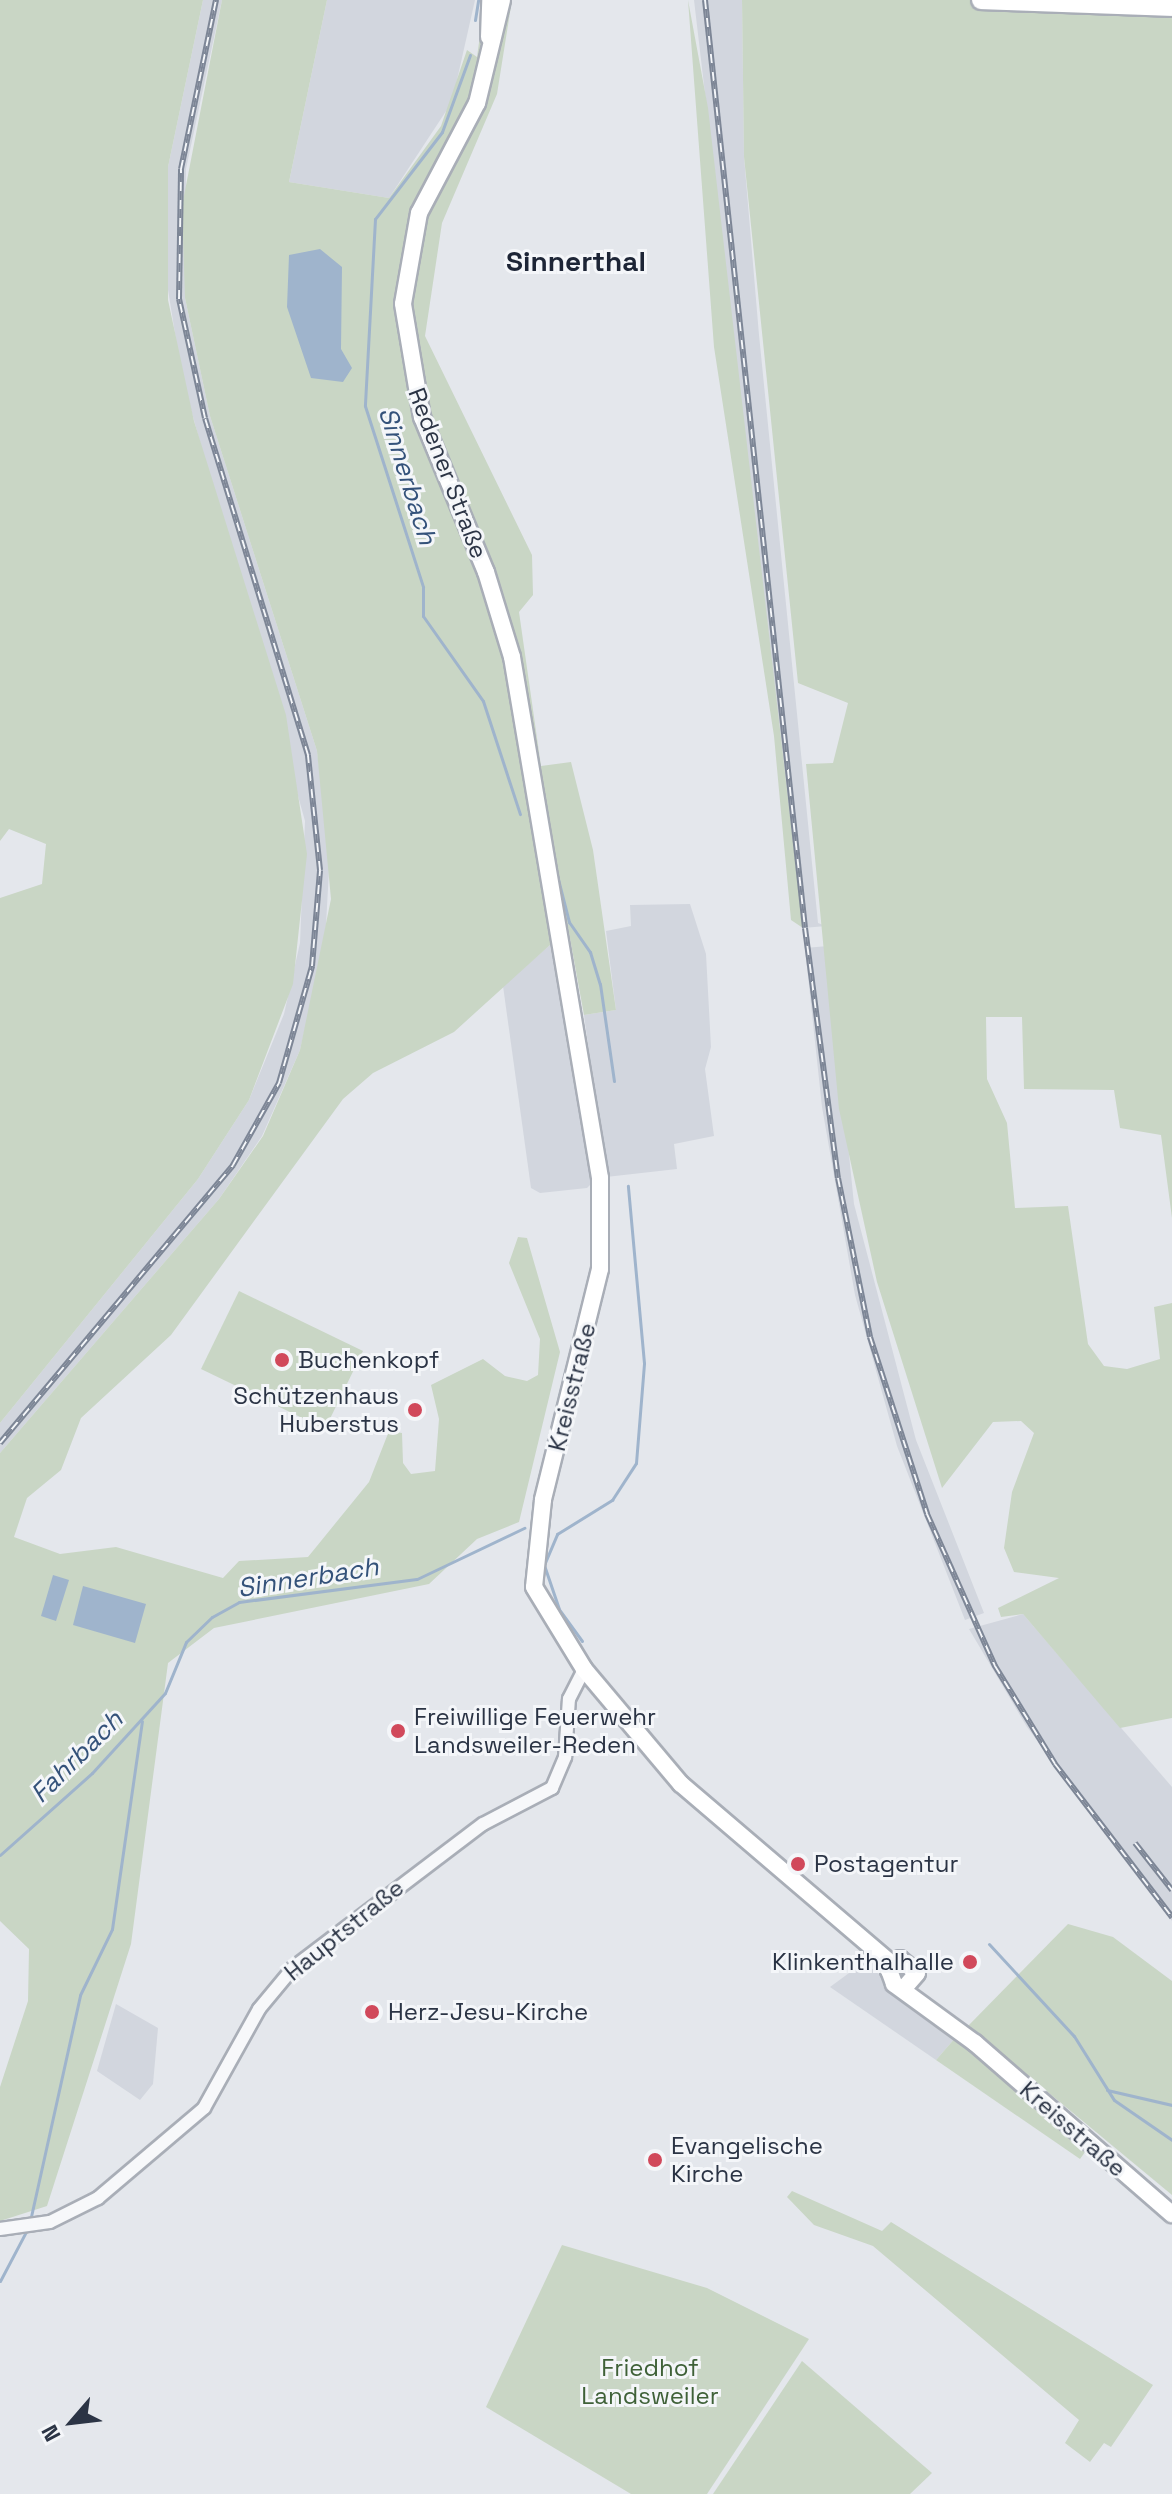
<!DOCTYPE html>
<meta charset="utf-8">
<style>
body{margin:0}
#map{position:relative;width:1172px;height:2494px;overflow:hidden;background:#e4e7ec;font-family:"Space Grotesk",sans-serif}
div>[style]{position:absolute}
.built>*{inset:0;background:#d2d6de}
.green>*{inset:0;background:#c9d6c5}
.water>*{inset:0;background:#9fb4cc}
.stream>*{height:3px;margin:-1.5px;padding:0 1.5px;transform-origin:1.5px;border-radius:1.5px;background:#9fb4cc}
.roads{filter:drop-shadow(2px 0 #a9aeb7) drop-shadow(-2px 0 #a9aeb7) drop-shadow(0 2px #a9aeb7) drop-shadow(0 -2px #a9aeb7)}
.minor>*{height:12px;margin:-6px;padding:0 6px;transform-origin:6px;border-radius:6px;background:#f7f8fa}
.major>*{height:16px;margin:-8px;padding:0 8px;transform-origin:8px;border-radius:8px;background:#fff}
.highway>*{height:18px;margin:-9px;padding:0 9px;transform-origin:9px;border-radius:9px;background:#fff}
.rail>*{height:6px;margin-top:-3px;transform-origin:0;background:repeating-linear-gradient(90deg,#f4f6f9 0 9px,#7d8696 0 18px);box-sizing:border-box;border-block:2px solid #7d8696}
.dots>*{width:22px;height:22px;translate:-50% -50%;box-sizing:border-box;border:4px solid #f4f6f9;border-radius:50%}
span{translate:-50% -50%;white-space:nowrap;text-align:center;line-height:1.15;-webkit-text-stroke:6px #f4f6f9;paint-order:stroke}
.street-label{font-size:24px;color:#2b3445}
.poi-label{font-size:24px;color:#2b3445}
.left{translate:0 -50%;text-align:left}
.right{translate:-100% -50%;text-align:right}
.park-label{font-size:24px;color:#3f6138}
.water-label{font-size:26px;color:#34527a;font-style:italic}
.quarter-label{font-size:28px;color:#1d2536;font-weight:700}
.north{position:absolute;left:32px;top:2382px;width:80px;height:80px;-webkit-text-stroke:6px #f4f6f9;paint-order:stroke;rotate:242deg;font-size:22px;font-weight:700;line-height:32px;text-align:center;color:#2b3445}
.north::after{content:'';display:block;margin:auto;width:28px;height:36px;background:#2b3445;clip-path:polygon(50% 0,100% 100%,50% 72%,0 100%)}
</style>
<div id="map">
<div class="built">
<div style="clip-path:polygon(203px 0,222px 0,186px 169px,185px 298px,210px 416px,317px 751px,330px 852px,325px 943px,300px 1050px,262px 1136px,219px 1199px,0 1453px,0 1423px,198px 1179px,249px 1100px,284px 1014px,300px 943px,305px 821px,182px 377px,165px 271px,168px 167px)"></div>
<div style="clip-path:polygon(327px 0,475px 0,452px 102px,389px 198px,289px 182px)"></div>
<div style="clip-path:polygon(694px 0,742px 0,744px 157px,759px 335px,818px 923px,826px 926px,803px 928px)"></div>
<div style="clip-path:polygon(690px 904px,706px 954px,711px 1047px,705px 1069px,714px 1136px,674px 1144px,677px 1169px,606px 1177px,584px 1015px,616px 1010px,606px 931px,631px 926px,630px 905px)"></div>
<div style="clip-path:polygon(550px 945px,595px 1180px,587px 1188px,540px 1193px,531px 1188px,503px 986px)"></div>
<div style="clip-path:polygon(828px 946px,854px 1204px,916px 1440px,984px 1613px,965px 1620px,897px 1446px,855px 1295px,822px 1107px,805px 948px)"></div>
<div style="clip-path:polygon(1023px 1614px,1172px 1787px,1172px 1921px,1027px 1727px,969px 1629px)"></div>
<div style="clip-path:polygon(864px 1962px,956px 2037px,936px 2060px,830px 1987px)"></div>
<div style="clip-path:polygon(116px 2004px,158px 2028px,153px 2084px,140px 2100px,97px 2071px)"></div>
</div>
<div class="green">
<div style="clip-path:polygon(0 0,203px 0,168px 167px,168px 300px,194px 421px,286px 715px,307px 854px,293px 984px,249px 1100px,198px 1179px,0 1423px,0 898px,42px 884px,46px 844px,9px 829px,0 841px)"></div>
<div style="clip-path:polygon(222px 0,327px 0,289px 182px,389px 198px,441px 126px,467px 50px,477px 57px,485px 0,512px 0,497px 94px,442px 223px,425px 336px,532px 555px,533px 595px,519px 612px,541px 766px,571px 762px,593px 850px,616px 1010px,584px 1015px,567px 922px,552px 925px,550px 945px,454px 1032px,373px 1073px,343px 1099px,171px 1335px,81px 1418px,61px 1470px,27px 1498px,14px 1537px,60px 1554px,116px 1547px,223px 1578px,239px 1561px,308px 1557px,369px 1482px,389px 1431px,402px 1433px,403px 1463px,411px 1474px,435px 1471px,439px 1419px,431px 1385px,483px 1359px,505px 1376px,527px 1381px,538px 1375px,540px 1339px,509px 1263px,518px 1237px,527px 1238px,560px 1352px,519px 1522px,477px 1539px,429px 1584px,214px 1628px,168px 1663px,131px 1944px,47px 2206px,0 2221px,0 2087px,28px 2001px,29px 1949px,0 1921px,0 1453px,219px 1199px,263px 1136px,300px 1050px,331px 899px,317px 751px,210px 416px,185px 298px,182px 206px)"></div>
<div style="clip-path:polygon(688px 0,708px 108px,803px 928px,791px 920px,774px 736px,714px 347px)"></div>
<div style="clip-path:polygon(742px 0,1172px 0,1172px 1218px,1161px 1135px,1120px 1128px,1114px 1090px,1024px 1089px,1022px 1017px,986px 1017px,987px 1079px,1007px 1123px,1015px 1208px,1068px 1206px,1088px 1344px,1104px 1366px,1127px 1369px,1160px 1359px,1154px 1307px,1172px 1303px,1172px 1718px,1120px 1728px,1023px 1614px,1001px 1617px,998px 1608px,1059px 1578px,1014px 1572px,1004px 1548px,1012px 1492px,1034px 1433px,1021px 1421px,993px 1422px,942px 1488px,877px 1282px,839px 1109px,806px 764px,833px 763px,848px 703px,798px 683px,744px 157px)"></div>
<div style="clip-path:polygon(239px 1291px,363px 1351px,325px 1429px,201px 1369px)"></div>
<div style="clip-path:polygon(1068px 1924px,1113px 1937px,1172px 1981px,1172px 2195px,968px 2026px)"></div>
<div style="clip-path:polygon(956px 2037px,1088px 2148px,1080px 2159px,936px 2060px)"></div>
<div style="clip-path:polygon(792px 2191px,882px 2231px,891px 2222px,1153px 2385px,1111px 2447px,1104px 2443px,1090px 2462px,1065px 2443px,1079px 2420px,873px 2246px,814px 2225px,787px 2197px)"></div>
<div style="clip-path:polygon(562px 2245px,707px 2288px,809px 2339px,707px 2494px,631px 2494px,486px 2407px)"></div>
<div style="clip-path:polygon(802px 2361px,932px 2473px,910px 2494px,713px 2494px)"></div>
</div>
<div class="water">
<div style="clip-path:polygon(320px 249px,342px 267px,341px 349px,352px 368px,343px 382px,311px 378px,287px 307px,289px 255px)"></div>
<div style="clip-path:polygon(53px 1575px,69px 1580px,56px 1621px,41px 1616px)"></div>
<div style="clip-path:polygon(83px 1586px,146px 1604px,135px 1643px,73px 1625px)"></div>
</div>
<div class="stream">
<div style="left:475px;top:20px;width:20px;rotate:-81deg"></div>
<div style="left:470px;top:55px;width:82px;rotate:110deg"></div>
<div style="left:442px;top:132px;width:110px;rotate:127.6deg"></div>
<div style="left:375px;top:219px;width:187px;rotate:93.1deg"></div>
<div style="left:365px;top:406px;width:190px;rotate:72.2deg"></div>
<div style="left:423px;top:587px;width:29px;rotate:90deg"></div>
<div style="left:423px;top:616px;width:104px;rotate:54.8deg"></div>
<div style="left:483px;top:701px;width:119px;rotate:71.9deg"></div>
<div style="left:557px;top:875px;width:49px;rotate:75.7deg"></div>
<div style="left:569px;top:922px;width:37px;rotate:55deg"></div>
<div style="left:590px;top:952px;width:34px;rotate:73deg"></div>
<div style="left:600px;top:984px;width:98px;rotate:81.8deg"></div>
<div style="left:582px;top:1641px;width:39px;rotate:-126deg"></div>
<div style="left:559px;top:1609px;width:46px;rotate:-108.8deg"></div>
<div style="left:544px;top:1565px;width:34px;rotate:-67deg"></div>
<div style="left:557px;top:1534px;width:65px;rotate:-31.7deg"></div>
<div style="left:612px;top:1500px;width:44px;rotate:-57deg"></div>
<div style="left:636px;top:1463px;width:100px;rotate:-85.4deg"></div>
<div style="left:644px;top:1363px;width:178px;rotate:-95.2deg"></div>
<div style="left:0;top:1855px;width:123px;rotate:-41.7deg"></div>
<div style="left:92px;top:1773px;width:108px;rotate:-47.6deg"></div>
<div style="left:165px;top:1693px;width:55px;rotate:-67.6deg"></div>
<div style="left:186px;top:1642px;width:36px;rotate:-44deg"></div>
<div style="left:212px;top:1617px;width:31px;rotate:-29deg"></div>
<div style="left:239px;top:1602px;width:179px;rotate:-7.4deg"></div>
<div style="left:417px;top:1579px;width:119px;rotate:-25.5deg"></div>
<div style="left:989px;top:1944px;width:125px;rotate:47.3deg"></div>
<div style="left:1074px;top:2036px;width:75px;rotate:58deg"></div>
<div style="left:1114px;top:2100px;width:70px;rotate:34.6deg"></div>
<div style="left:1107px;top:2090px;width:67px;rotate:13deg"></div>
<div style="left:30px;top:2221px;width:231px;rotate:-77.5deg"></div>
<div style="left:80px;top:1995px;width:73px;rotate:-64.1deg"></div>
<div style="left:112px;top:1929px;width:210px;rotate:-81.8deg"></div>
<div style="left:0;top:2281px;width:60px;rotate:-62.2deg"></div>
</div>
<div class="roads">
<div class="minor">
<div style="left:0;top:2229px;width:50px;rotate:-8deg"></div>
<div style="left:50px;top:2222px;width:54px;rotate:-26.6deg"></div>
<div style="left:98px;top:2198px;width:139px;rotate:-40.3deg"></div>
<div style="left:204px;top:2108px;width:113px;rotate:-60.9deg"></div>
<div style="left:259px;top:2009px;width:53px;rotate:-50.3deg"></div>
<div style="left:293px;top:1968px;width:238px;rotate:-37.2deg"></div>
<div style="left:483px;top:1824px;width:78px;rotate:-27.6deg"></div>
<div style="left:552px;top:1788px;width:34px;rotate:-67deg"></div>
<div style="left:565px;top:1757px;width:58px;rotate:-86.1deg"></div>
<div style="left:569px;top:1699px;width:34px;rotate:-63deg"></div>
</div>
<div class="major">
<div style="left:502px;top:0;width:106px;rotate:103.6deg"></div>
<div style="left:477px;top:103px;width:124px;rotate:117.8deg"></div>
<div style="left:419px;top:213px;width:92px;rotate:100deg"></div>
<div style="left:403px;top:304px;width:115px;rotate:80.5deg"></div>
<div style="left:422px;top:417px;width:168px;rotate:67.6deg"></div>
<div style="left:486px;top:572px;width:89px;rotate:73deg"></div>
<div style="left:512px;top:657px;width:528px;rotate:80.41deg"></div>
<div style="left:600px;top:1178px;width:91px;rotate:90deg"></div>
<div style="left:600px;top:1269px;width:238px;rotate:103.9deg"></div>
<div style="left:543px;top:1500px;width:87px;rotate:95.9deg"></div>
<div style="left:534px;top:1587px;width:96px;rotate:58.6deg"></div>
<div style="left:584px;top:1669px;width:150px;rotate:49.9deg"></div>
<div style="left:681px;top:1784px;width:277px;rotate:40.5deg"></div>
<div style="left:489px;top:37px;width:37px;rotate:-88deg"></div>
<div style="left:905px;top:1987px;width:18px;rotate:-49deg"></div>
<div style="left:917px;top:1973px;width:22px;rotate:-141deg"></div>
<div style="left:900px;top:1959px;width:16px;rotate:135deg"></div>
<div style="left:889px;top:1970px;width:15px;rotate:70deg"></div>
<div style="left:894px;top:1984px;width:100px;rotate:36.1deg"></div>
<div style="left:975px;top:2043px;width:261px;rotate:41deg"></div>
</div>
<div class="highway">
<div style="left:981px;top:0;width:191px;rotate:2.1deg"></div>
</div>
</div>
<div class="rail">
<div style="left:705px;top:0;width:933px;rotate:83.85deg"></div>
<div style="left:805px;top:928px;width:252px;rotate:82.5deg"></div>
<div style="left:838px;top:1178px;width:162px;rotate:78.6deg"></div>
<div style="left:870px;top:1337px;width:186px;rotate:72.1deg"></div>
<div style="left:927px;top:1514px;width:167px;rotate:65.9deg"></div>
<div style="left:995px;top:1666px;width:115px;rotate:58.5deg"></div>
<div style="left:1055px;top:1764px;width:193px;rotate:52.6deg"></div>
<div style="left:0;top:1443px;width:363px;rotate:-50deg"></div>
<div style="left:233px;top:1165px;width:94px;rotate:-60.7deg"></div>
<div style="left:279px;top:1083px;width:122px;rotate:-74.2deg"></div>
<div style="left:312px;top:966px;width:96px;rotate:-85.2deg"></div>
<div style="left:320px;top:870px;width:116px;rotate:-96deg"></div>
<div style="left:308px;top:755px;width:352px;rotate:-107deg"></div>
<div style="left:205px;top:418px;width:122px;rotate:-102.3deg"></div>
<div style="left:179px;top:299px;width:130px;rotate:-89.1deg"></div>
<div style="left:181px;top:169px;width:173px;rotate:-78.3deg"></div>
<div style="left:1135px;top:1843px;width:60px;rotate:51.8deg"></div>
</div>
<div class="dots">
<div style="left:282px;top:1360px;background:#d1495b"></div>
<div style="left:415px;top:1410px;background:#d1495b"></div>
<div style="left:398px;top:1731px;background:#d1495b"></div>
<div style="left:798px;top:1864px;background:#d1495b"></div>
<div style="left:970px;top:1962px;background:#d1495b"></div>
<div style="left:372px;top:2012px;background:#d1495b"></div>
<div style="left:655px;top:2160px;background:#d1495b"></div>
</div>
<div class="street-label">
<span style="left:448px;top:473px;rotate:69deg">Redener Straße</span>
<span style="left:572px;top:1387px;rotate:-76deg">Kreisstraße</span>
<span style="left:344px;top:1930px;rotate:-39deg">Hauptstraße</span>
<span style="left:1073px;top:2129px;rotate:41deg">Kreisstraße</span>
</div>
<div class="poi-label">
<span class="left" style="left:298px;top:1360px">Buchenkopf</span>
<span class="right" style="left:399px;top:1410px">Schützenhaus<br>Huberstus</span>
<span class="left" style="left:414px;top:1731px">Freiwillige Feuerwehr<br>Landsweiler-Reden</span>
<span class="left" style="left:814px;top:1864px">Postagentur</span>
<span class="right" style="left:954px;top:1962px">Klinkenthalhalle</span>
<span class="left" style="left:388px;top:2012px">Herz-Jesu-Kirche</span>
<span class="left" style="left:671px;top:2160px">Evangelische<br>Kirche</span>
</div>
<div class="park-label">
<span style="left:650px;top:2382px">Friedhof<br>Landsweiler</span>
</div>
<div class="water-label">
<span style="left:407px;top:476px;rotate:73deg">Sinnerbach</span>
<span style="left:308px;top:1578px;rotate:-9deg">Sinnerbach</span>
<span style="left:77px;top:1757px;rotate:-45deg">Fahrbach</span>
</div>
<div class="quarter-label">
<span style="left:576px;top:261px">Sinnerthal</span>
</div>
<div class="north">N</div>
</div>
